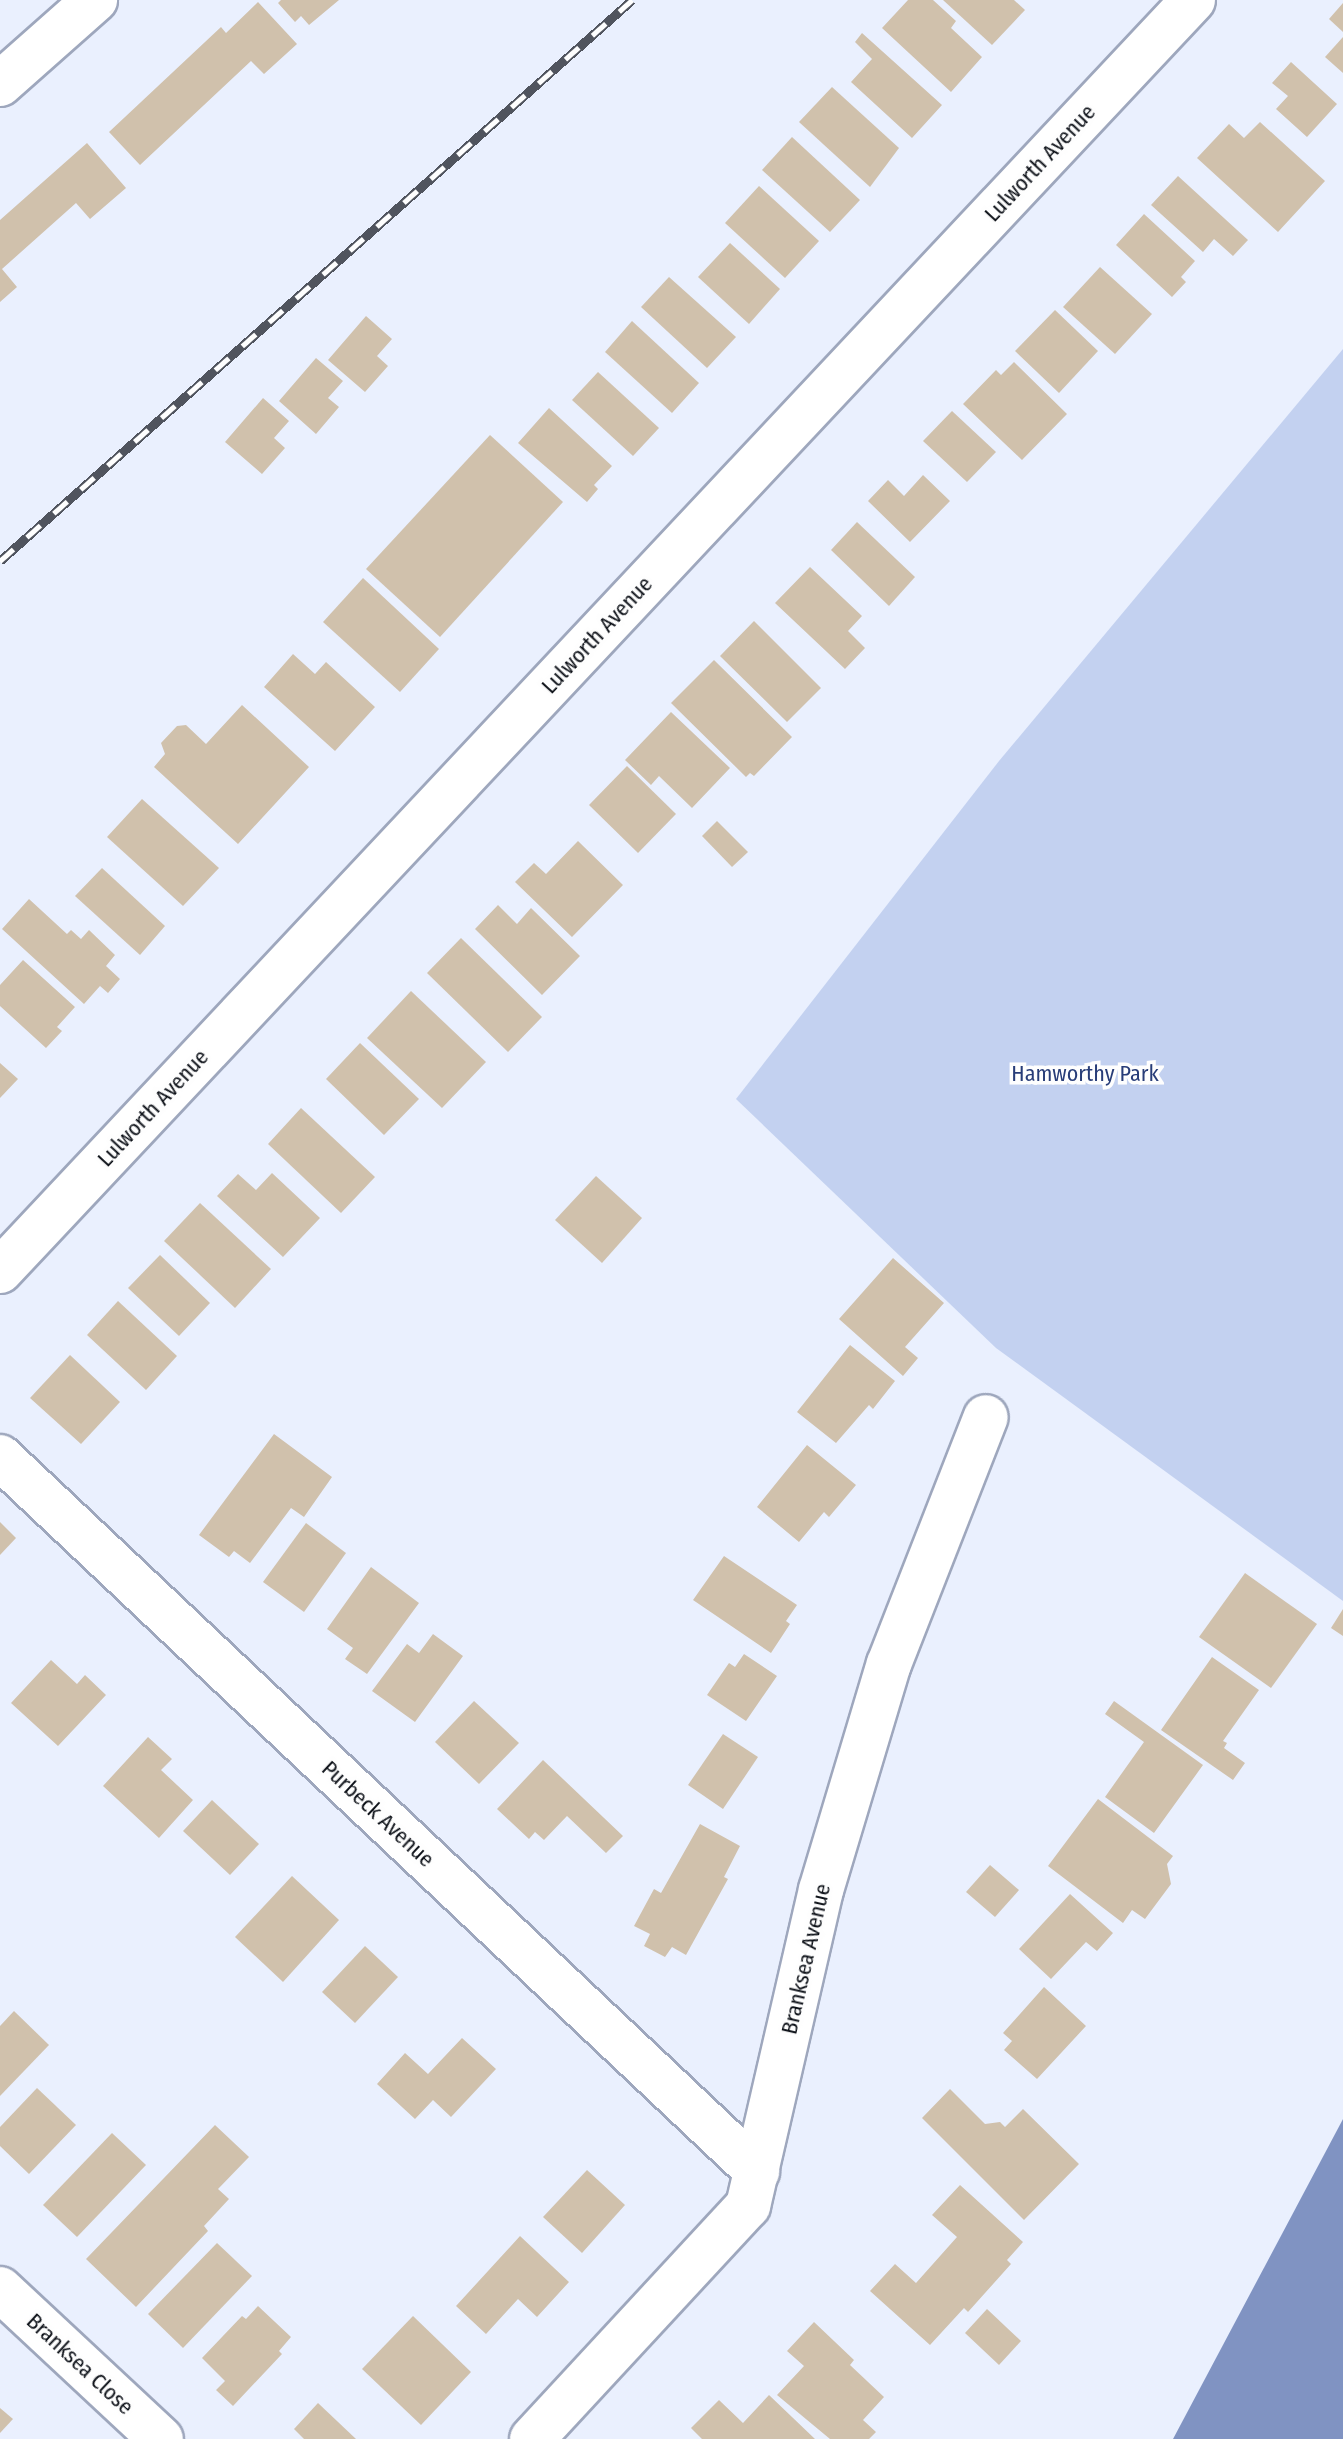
<!DOCTYPE html>
<style>
body{margin:0}
#map{position:relative;width:1343px;height:2439px;overflow:hidden;background:#eaf0fe;font-family:"Fira Sans Condensed",sans-serif}
div>[style]{position:absolute}
.green>*{inset:0;background:#c3d1f0}
.water>*{inset:0;background:#8093c2}
.building>*{inset:0;background:#d0c1ac}
.roads{filter:drop-shadow(2px 0 #9ea7bd) drop-shadow(-2px 0 #9ea7bd) drop-shadow(0 2px #9ea7bd) drop-shadow(0 -2px #9ea7bd)}
.street>*{height:44px;margin:-22px;padding:0 22px;transform-origin:22px;border-radius:22px;background:#fff}
.rail>*{height:9px;margin-top:-4.5px;transform-origin:0;background:repeating-linear-gradient(90deg,#fefefe 0 18px,#50545e 0 36px);box-sizing:border-box;border-block:2px solid #50545e}
span{translate:-50% -50%;white-space:nowrap;text-align:center;line-height:1.15;-webkit-text-stroke:7px #fefefe;paint-order:stroke}
.street-label{font-size:22px;color:#0b0f16}
.park-label{font-size:22px;color:#283d78}
</style>
<div id="map">
<div class="green">
<div style="clip-path:polygon(1343px 349px,1343px 1601px,996px 1348px,736px 1099px,999px 761px)"></div>
</div>
<div class="water">
<div style="clip-path:polygon(1343px 2119px,1343px 2439px,1173px 2439px)"></div>
</div>
<div class="building">
<div style="clip-path:polygon(281px 0,339px 0,309px 25px,301px 16px,295px 22px,278px 3px)"></div>
<div style="clip-path:polygon(908px 0,933px 0,956px 21px,951px 28px,982px 57px,951px 92px,882px 28px)"></div>
<div style="clip-path:polygon(943px 0,1014px 0,1025px 10px,992px 45px)"></div>
<div style="clip-path:polygon(258px 2px,297px 44px,264px 74px,251px 61px,140px 165px,109px 132px,221px 27px,226px 33px)"></div>
<div style="clip-path:polygon(1343px 3px,1343px 32px,1329px 19px)"></div>
<div style="clip-path:polygon(862px 33px,942px 105px,912px 138px,851px 82px,872px 59px,855px 42px)"></div>
<div style="clip-path:polygon(1343px 37px,1343px 73px,1325px 57px)"></div>
<div style="clip-path:polygon(1291px 62px,1337px 104px,1307px 137px,1276px 109px,1288px 96px,1272px 83px)"></div>
<div style="clip-path:polygon(832px 87px,899px 148px,870px 187px,799px 122px)"></div>
<div style="clip-path:polygon(1260px 122px,1325px 181px,1278px 232px,1197px 158px,1229px 124px,1244px 138px)"></div>
<div style="clip-path:polygon(792px 137px,860px 200px,830px 232px,762px 170px)"></div>
<div style="clip-path:polygon(87px 143px,126px 188px,90px 219px,76px 203px,2px 269px,17px 287px,0 302px,0 220px)"></div>
<div style="clip-path:polygon(1178px 176px,1248px 240px,1233px 256px,1214px 239px,1203px 252px,1151px 205px)"></div>
<div style="clip-path:polygon(759px 186px,819px 241px,785px 278px,725px 223px)"></div>
<div style="clip-path:polygon(1144px 214px,1195px 261px,1181px 277px,1186px 282px,1172px 297px,1116px 245px)"></div>
<div style="clip-path:polygon(730px 243px,780px 289px,749px 324px,698px 277px)"></div>
<div style="clip-path:polygon(1100px 267px,1152px 314px,1115px 354px,1063px 307px)"></div>
<div style="clip-path:polygon(669px 277px,736px 337px,707px 368px,641px 307px)"></div>
<div style="clip-path:polygon(1055px 310px,1098px 351px,1059px 393px,1015px 351px)"></div>
<div style="clip-path:polygon(366px 316px,392px 339px,377px 356px,388px 366px,365px 392px,328px 360px)"></div>
<div style="clip-path:polygon(632px 321px,699px 383px,672px 413px,605px 352px)"></div>
<div style="clip-path:polygon(316px 358px,343px 381px,328px 398px,339px 407px,316px 434px,279px 401px)"></div>
<div style="clip-path:polygon(1014px 362px,1067px 414px,1022px 460px,963px 404px,996px 370px,1001px 375px)"></div>
<div style="clip-path:polygon(598px 372px,659px 428px,633px 456px,572px 400px)"></div>
<div style="clip-path:polygon(263px 398px,289px 421px,274px 438px,285px 448px,262px 474px,225px 442px)"></div>
<div style="clip-path:polygon(549px 408px,612px 466px,594px 485px,598px 489px,587px 502px,518px 443px)"></div>
<div style="clip-path:polygon(952px 411px,996px 452px,967px 482px,923px 441px)"></div>
<div style="clip-path:polygon(490px 435px,563px 502px,440px 637px,366px 569px)"></div>
<div style="clip-path:polygon(923px 475px,950px 501px,910px 542px,868px 501px,888px 480px,904px 496px)"></div>
<div style="clip-path:polygon(857px 522px,915px 577px,889px 606px,831px 550px)"></div>
<div style="clip-path:polygon(810px 567px,862px 616px,848px 631px,865px 648px,845px 669px,775px 603px)"></div>
<div style="clip-path:polygon(363px 578px,439px 649px,400px 692px,323px 622px)"></div>
<div style="clip-path:polygon(754px 621px,821px 688px,787px 722px,720px 656px)"></div>
<div style="clip-path:polygon(293px 654px,315px 674px,326px 662px,375px 707px,335px 751px,264px 687px)"></div>
<div style="clip-path:polygon(714px 660px,792px 737px,754px 776px,750px 773px,746px 777px,671px 703px)"></div>
<div style="clip-path:polygon(242px 705px,309px 767px,238px 844px,154px 767px,165px 754px,161px 743px,177px 726px,186px 725px,206px 744px)"></div>
<div style="clip-path:polygon(671px 712px,730px 768px,692px 808px,659px 776px,651px 785px,625px 760px)"></div>
<div style="clip-path:polygon(627px 766px,676px 814px,638px 853px,589px 805px)"></div>
<div style="clip-path:polygon(142px 799px,219px 868px,183px 906px,107px 837px)"></div>
<div style="clip-path:polygon(717px 821px,748px 852px,732px 867px,702px 836px)"></div>
<div style="clip-path:polygon(578px 841px,623px 885px,572px 937px,515px 882px,534px 863px,546px 874px)"></div>
<div style="clip-path:polygon(102px 868px,165px 926px,140px 955px,75px 896px)"></div>
<div style="clip-path:polygon(29px 899px,67px 934px,71px 930px,81px 939px,89px 930px,115px 955px,106px 966px,120px 979px,108px 993px,100px 986px,84px 1004px,2px 929px)"></div>
<div style="clip-path:polygon(498px 905px,517px 924px,531px 908px,580px 956px,542px 995px,475px 929px)"></div>
<div style="clip-path:polygon(461px 938px,542px 1017px,508px 1052px,427px 973px)"></div>
<div style="clip-path:polygon(23px 960px,75px 1007px,57px 1027px,62px 1031px,46px 1048px,0 1006px,0 985px)"></div>
<div style="clip-path:polygon(411px 991px,486px 1062px,442px 1108px,367px 1038px)"></div>
<div style="clip-path:polygon(360px 1043px,419px 1099px,384px 1135px,326px 1079px)"></div>
<div style="clip-path:polygon(0 1063px,18px 1079px,0 1098px)"></div>
<div style="clip-path:polygon(301px 1108px,375px 1177px,341px 1213px,268px 1144px)"></div>
<div style="clip-path:polygon(272px 1173px,320px 1218px,283px 1257px,217px 1196px,238px 1174px,256px 1190px)"></div>
<div style="clip-path:polygon(596px 1176px,642px 1218px,602px 1263px,555px 1220px)"></div>
<div style="clip-path:polygon(200px 1203px,271px 1269px,235px 1308px,164px 1241px)"></div>
<div style="clip-path:polygon(160px 1255px,210px 1303px,179px 1336px,128px 1288px)"></div>
<div style="clip-path:polygon(893px 1258px,944px 1303px,905px 1347px,918px 1358px,903px 1376px,839px 1319px)"></div>
<div style="clip-path:polygon(118px 1301px,177px 1356px,146px 1390px,87px 1335px)"></div>
<div style="clip-path:polygon(850px 1345px,895px 1381px,873px 1409px,869px 1405px,836px 1443px,797px 1412px)"></div>
<div style="clip-path:polygon(70px 1355px,120px 1402px,81px 1444px,30px 1398px)"></div>
<div style="clip-path:polygon(274px 1434px,332px 1477px,304px 1517px,291px 1508px,250px 1563px,234px 1551px,229px 1557px,199px 1535px)"></div>
<div style="clip-path:polygon(807px 1445px,856px 1485px,829px 1517px,824px 1512px,799px 1542px,757px 1507px)"></div>
<div style="clip-path:polygon(0 1522px,16px 1538px,0 1555px)"></div>
<div style="clip-path:polygon(306px 1523px,346px 1553px,304px 1612px,263px 1582px)"></div>
<div style="clip-path:polygon(724px 1556px,797px 1605px,786px 1621px,790px 1624px,771px 1653px,693px 1600px)"></div>
<div style="clip-path:polygon(371px 1567px,419px 1603px,367px 1674px,345px 1659px,353px 1648px,327px 1629px)"></div>
<div style="clip-path:polygon(1245px 1573px,1317px 1624px,1271px 1688px,1199px 1637px)"></div>
<div style="clip-path:polygon(1343px 1609px,1343px 1636px,1331px 1628px)"></div>
<div style="clip-path:polygon(433px 1634px,463px 1656px,415px 1722px,372px 1691px,407px 1644px,419px 1653px)"></div>
<div style="clip-path:polygon(744px 1654px,777px 1676px,746px 1721px,707px 1695px,729px 1663px,735px 1667px)"></div>
<div style="clip-path:polygon(1212px 1657px,1259px 1690px,1223px 1741px,1227px 1743px,1224px 1748px,1245px 1763px,1233px 1780px,1161px 1730px)"></div>
<div style="clip-path:polygon(51px 1660px,77px 1684px,85px 1675px,106px 1695px,58px 1746px,11px 1703px)"></div>
<div style="clip-path:polygon(474px 1701px,519px 1743px,479px 1784px,435px 1742px)"></div>
<div style="clip-path:polygon(1114px 1701px,1203px 1765px,1154px 1833px,1105px 1797px,1144px 1742px,1105px 1714px)"></div>
<div style="clip-path:polygon(723px 1734px,758px 1757px,723px 1809px,688px 1785px)"></div>
<div style="clip-path:polygon(148px 1737px,172px 1759px,161px 1770px,193px 1800px,159px 1838px,103px 1786px)"></div>
<div style="clip-path:polygon(543px 1760px,623px 1836px,606px 1853px,567px 1816px,544px 1840px,535px 1832px,529px 1839px,497px 1809px)"></div>
<div style="clip-path:polygon(1098px 1799px,1173px 1856px,1167px 1864px,1171px 1884px,1145px 1919px,1132px 1910px,1123px 1923px,1048px 1866px)"></div>
<div style="clip-path:polygon(212px 1800px,259px 1844px,230px 1875px,183px 1831px)"></div>
<div style="clip-path:polygon(700px 1824px,740px 1846px,724px 1877px,728px 1879px,686px 1955px,672px 1947px,665px 1957px,644px 1946px,650px 1934px,634px 1926px,654px 1889px,661px 1893px)"></div>
<div style="clip-path:polygon(990px 1865px,1019px 1890px,995px 1917px,966px 1892px)"></div>
<div style="clip-path:polygon(292px 1876px,339px 1920px,283px 1982px,235px 1937px)"></div>
<div style="clip-path:polygon(1070px 1894px,1113px 1933px,1097px 1951px,1086px 1942px,1051px 1979px,1019px 1949px)"></div>
<div style="clip-path:polygon(365px 1946px,398px 1977px,355px 2023px,322px 1992px)"></div>
<div style="clip-path:polygon(1044px 1987px,1086px 2026px,1037px 2079px,1004px 2050px,1012px 2041px,1003px 2033px)"></div>
<div style="clip-path:polygon(14px 2011px,49px 2045px,0 2096px,0 2026px)"></div>
<div style="clip-path:polygon(462px 2038px,496px 2069px,451px 2117px,433px 2100px,415px 2119px,377px 2084px,405px 2053px,428px 2074px)"></div>
<div style="clip-path:polygon(37px 2088px,76px 2125px,29px 2174px,0 2146px,0 2127px)"></div>
<div style="clip-path:polygon(950px 2089px,985px 2124px,1000px 2122px,1005px 2127px,1023px 2109px,1079px 2164px,1024px 2220px,922px 2118px)"></div>
<div style="clip-path:polygon(215px 2125px,249px 2157px,218px 2189px,229px 2199px,204px 2226px,208px 2231px,136px 2307px,86px 2259px)"></div>
<div style="clip-path:polygon(112px 2133px,146px 2165px,77px 2237px,43px 2205px)"></div>
<div style="clip-path:polygon(587px 2170px,625px 2205px,582px 2253px,543px 2217px)"></div>
<div style="clip-path:polygon(960px 2185px,1023px 2242px,1007px 2260px,1011px 2264px,968px 2312px,964px 2308px,930px 2345px,870px 2291px,895px 2264px,916px 2283px,957px 2237px,932px 2215px)"></div>
<div style="clip-path:polygon(520px 2236px,569px 2282px,537px 2317px,518px 2299px,486px 2334px,456px 2306px)"></div>
<div style="clip-path:polygon(217px 2243px,252px 2276px,183px 2348px,148px 2314px)"></div>
<div style="clip-path:polygon(258px 2306px,291px 2337px,279px 2351px,282px 2354px,233px 2406px,216px 2390px,225px 2381px,202px 2358px,242px 2316px,246px 2319px)"></div>
<div style="clip-path:polygon(987px 2309px,1021px 2341px,999px 2365px,965px 2333px)"></div>
<div style="clip-path:polygon(413px 2316px,471px 2372px,421px 2425px,362px 2369px)"></div>
<div style="clip-path:polygon(814px 2322px,854px 2360px,850px 2365px,884px 2397px,863px 2420px,876px 2432px,869px 2439px,830px 2439px,777px 2395px,804px 2366px,787px 2351px)"></div>
<div style="clip-path:polygon(769px 2395px,815px 2439px,702px 2439px,691px 2428px,719px 2400px,743px 2423px)"></div>
<div style="clip-path:polygon(318px 2403px,356px 2439px,304px 2439px,294px 2429px)"></div>
<div style="clip-path:polygon(0 2408px,13px 2419px,0 2433px)"></div>
</div>
<div class="roads">
<div class="street">
<div style="left:0;top:84px;width:127px;rotate:-41.5deg"></div>
<div style="left:0;top:1271px;width:1743px;rotate:-46.81deg"></div>
<div style="left:0;top:1457px;width:1041px;rotate:43.33deg"></div>
<div style="left:0;top:2289px;width:220px;rotate:43deg"></div>
<div style="left:532px;top:2439px;width:318px;rotate:-47.2deg"></div>
<div style="left:748px;top:2206px;width:324px;rotate:-77deg"></div>
<div style="left:821px;top:1890px;width:236px;rotate:-73.3deg"></div>
<div style="left:889px;top:1664px;width:265px;rotate:-68.6deg"></div>
</div>
</div>
<div class="rail">
<div style="left:0;top:561px;width:845px;rotate:-41.59deg"></div>
</div>
<div class="street-label">
<span style="left:1040px;top:163px;rotate:-47deg">Lulworth Avenue</span>
<span style="left:597px;top:635px;rotate:-47deg">Lulworth Avenue</span>
<span style="left:153px;top:1108px;rotate:-47deg">Lulworth Avenue</span>
<span style="left:378px;top:1814px;rotate:43deg">Purbeck Avenue</span>
<span style="left:806px;top:1959px;rotate:-77deg">Branksea Avenue</span>
<span style="left:80px;top:2364px;rotate:43deg">Branksea Close</span>
</div>
<div class="park-label">
<span style="left:1085px;top:1074px">Hamworthy Park</span>
</div>
</div>
